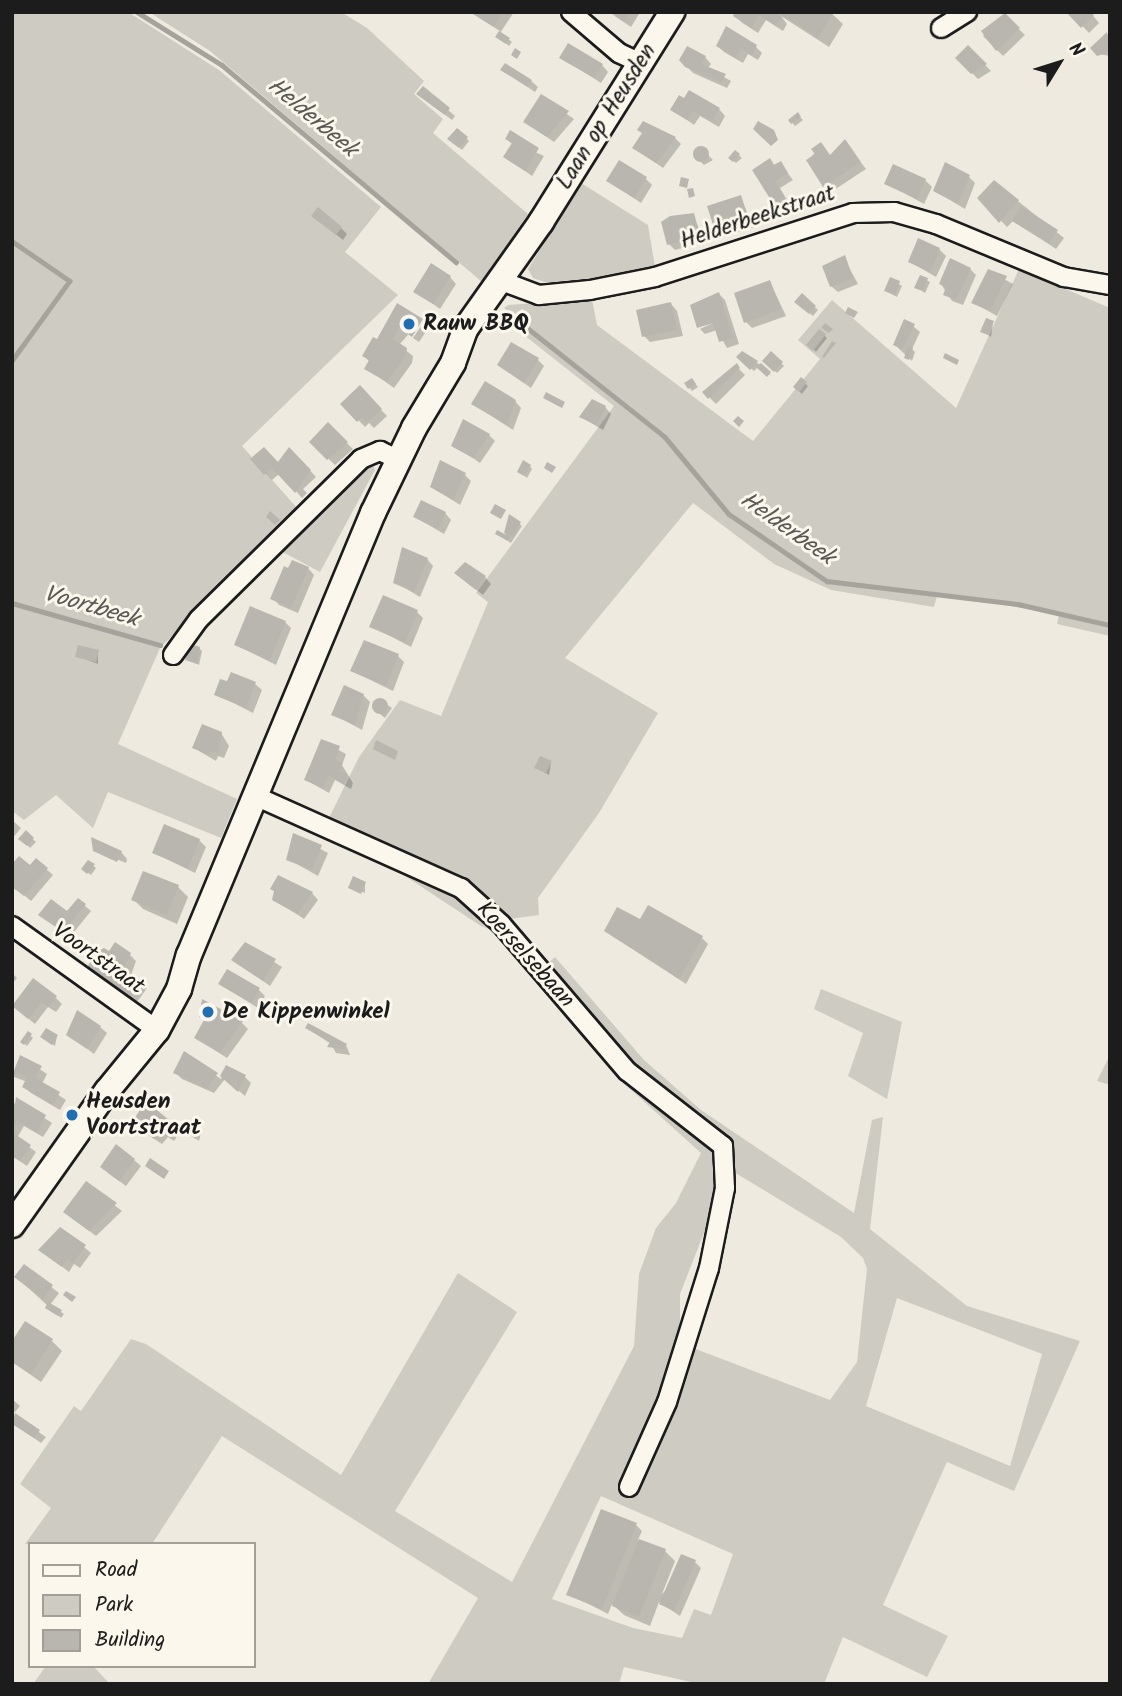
<!DOCTYPE html>
<style>
body{margin:0}
#map{position:relative;width:1122px;height:1696px;overflow:hidden;background:#eeeadf;font-family:Kalam,sans-serif}
div>[style]{position:absolute}
.green>*{inset:0;background:#ceccc2}
.shadow>*{inset:0;background:#0003}
.stream>*{height:4.5px;margin:-2.25px;padding:0 2.25px;transform-origin:2.25px;border-radius:2.25px;background:#a6a39d}
.building>*{inset:0;background:#b9b6af}
.round{border-radius:50%}
.roads{filter:drop-shadow(2px 0 #1c1c1c) drop-shadow(-2px 0 #1c1c1c) drop-shadow(0 2px #1c1c1c) drop-shadow(0 -2px #1c1c1c)}
.street>*{height:18px;margin:-9px;padding:0 9px;transform-origin:9px;border-radius:9px;background:#fbf7ec}
.secondary>*{height:24px;margin:-12px;padding:0 12px;transform-origin:12px;border-radius:12px;background:#fbf7ec}
.dots>*{width:19px;height:19px;translate:-50% -50%;box-sizing:border-box;border:4px solid #fbf7ec;border-radius:50%}
span{translate:-50% -50%;white-space:nowrap;text-align:center;line-height:1.15;-webkit-text-stroke:6px #fbf7ec;paint-order:stroke}
.street-label{font-size:23px;color:#1c1c1c}
.poi-label{font-size:23px;color:#1c1c1c;font-weight:700}
.left{translate:0 -50%;text-align:left}
.water-label{font-size:24px;color:#5a5956;font-style:italic}
.frame{position:absolute;inset:0;border:14px solid #1c1c1c;pointer-events:none}
.legend{position:absolute;left:28px;top:1542px;width:228px;height:126px;box-sizing:border-box;background:#fbf7ec;border:2px solid #a29f99;margin:0;padding:9px 12px;list-style:none;font-size:21px;color:#1c1c1c}
.legend li{display:flex;align-items:center;gap:14px;height:35px}
.legend b{width:35px;border:2px solid #a29f99}
.north{position:absolute;left:1024px;top:28px;width:70px;height:70px;-webkit-text-stroke:5px #fbf7ec;paint-order:stroke;rotate:52deg;font-size:19px;font-weight:700;line-height:28px;text-align:center;color:#1c1c1c}
.north::after{content:'';display:block;margin:auto;width:24px;height:32px;background:#1c1c1c;clip-path:polygon(50% 0,100% 100%,50% 72%,0 100%)}
</style>
<div id="map">
<div class="green">
<div style="clip-path:polygon(12px 12px,128px 12px,219px 70px,381px 207px,345px 252px,398px 295px,242px 446px,298px 509px,160px 648px,118px 744px,237px 799px,221px 838px,108px 792px,93px 828px,56px 795px,24px 820px,12px 811px)"></div>
<div style="clip-path:polygon(149px 12px,341px 12px,367px 28px,424px 81px,414px 94px,443px 119px,433px 133px,528px 214px,482px 282px,210px 51px)"></div>
<div style="clip-path:polygon(581px 183px,648px 225px,655px 267px,553px 285px,533px 278px,528px 269px)"></div>
<div style="clip-path:polygon(1019px 269px,1110px 308px,1110px 636px,1057px 624px,1059px 615px,1005px 605px,937px 596px,934px 607px,831px 590px,774px 564px,693px 503px,565px 658px,658px 713px,599px 813px,538px 898px,539px 915px,494px 921px,505px 935px,481px 926px,326px 824px,359px 757px,400px 700px,441px 716px,488px 602px,476px 593px,614px 406px,506px 321px,510px 313px,504px 308px,508px 305px,592px 299px,597px 325px,753px 441px,820px 359px,798px 340px,832px 300px,956px 408px)"></div>
<div style="clip-path:polygon(371px 461px,375px 470px,320px 572px,277px 549px)"></div>
<div style="clip-path:polygon(evenodd,555px 957px,644px 1060px,701px 1110px,854px 1213px,872px 1120px,883px 1117px,870px 1229px,967px 1306px,1080px 1341px,1014px 1491px,947px 1462px,883px 1605px,948px 1636px,927px 1677px,843px 1637px,824px 1684px,700px 1684px,624px 1667px,619px 1684px,428px 1684px,478px 1598px,222px 1436px,152px 1544px,25px 1544px,51px 1508px,20px 1484px,74px 1406px,81px 1411px,131px 1339px,146px 1344px,341px 1475px,458px 1273px,517px 1312px,395px 1511px,512px 1582px,634px 1346px,639px 1274px,656px 1228px,676px 1203px,701px 1153px,629px 1088px,537px 974px,555px 957px,729px 1169px,841px 1237px,863px 1258px,867px 1269px,857px 1362px,830px 1400px,680px 1343px,680px 1294px,729px 1169px,555px 957px,897px 1298px,1042px 1354px,1010px 1466px,866px 1406px,897px 1298px,555px 957px,601px 1496px,733px 1554px,711px 1615px,694px 1609px,682px 1638px,633px 1628px,552px 1599px,601px 1496px)"></div>
<div style="clip-path:polygon(821px 989px,902px 1022px,887px 1099px,848px 1076px,863px 1033px,814px 1009px)"></div>
<div style="clip-path:polygon(1110px 1055px,1110px 1085px,1097px 1081px)"></div>
<div style="clip-path:polygon(46px 1666px,93px 1666px,110px 1684px,33px 1684px)"></div>
</div>
<div class="shadow">
<div style="clip-path:polygon(470px 12px,514px 12px,500px 33px,512px 42px,509px 46px,497px 36px,500px 31px)"></div>
<div style="clip-path:polygon(609px 12px,637px 12px,639px 14px,631px 27px)"></div>
<div style="clip-path:polygon(737px 12px,830px 12px,843px 24px,829px 47px,781px 16px,787px 24px,783px 31px,766px 20px,758px 33px,741px 22px)"></div>
<div style="clip-path:polygon(1069px 12px,1090px 12px,1099px 23px,1089px 33px)"></div>
<div style="clip-path:polygon(1004px 15px,1025px 35px,1003px 56px,983px 36px)"></div>
<div style="clip-path:polygon(726px 29px,756px 47px,762px 53px,758px 60px,748px 54px,743px 63px,724px 52px,718px 46px)"></div>
<div style="clip-path:polygon(1107px 34px,1110px 36px,1110px 56px,1098px 54px)"></div>
<div style="clip-path:polygon(968px 47px,991px 71px,978px 79px,957px 58px)"></div>
<div style="clip-path:polygon(561px 57px,602px 65px,608px 72px,601px 83px)"></div>
<div style="clip-path:polygon(705px 57px,711px 64px,708px 68px,731px 81px,727px 88px,693px 73px,681px 60px)"></div>
<div style="clip-path:polygon(502px 70px,531px 81px,538px 87px,535px 92px)"></div>
<div style="clip-path:polygon(423px 88px,455px 116px,452px 120px,425px 100px)"></div>
<div style="clip-path:polygon(541px 96px,574px 119px,554px 142px,525px 122px)"></div>
<div style="clip-path:polygon(719px 109px,725px 116px,719px 127px,700px 116px,694px 125px,673px 110px)"></div>
<div style="clip-path:polygon(798px 115px,803px 120px,795px 126px,790px 120px)"></div>
<div style="clip-path:polygon(457px 130px,469px 141px,462px 150px,450px 139px)"></div>
<div style="clip-path:polygon(675px 138px,681px 144px,663px 168px,634px 148px)"></div>
<div style="clip-path:polygon(507px 139px,544px 156px,532px 176px,505px 157px,513px 145px)"></div>
<div style="clip-path:polygon(845px 142px,866px 169px,831px 192px,808px 161px,821px 145px,831px 157px)"></div>
<div style="clip-path:polygon(699px 146px,713px 160px,704px 165px,693px 154px)"></div>
<div style="clip-path:polygon(735px 152px,742px 158px,736px 163px,730px 158px)"></div>
<div style="clip-path:polygon(780px 163px,793px 180px,780px 188px,790px 205px,782px 210px,754px 170px)"></div>
<div style="clip-path:polygon(969px 177px,975px 183px,965px 209px,935px 191px)"></div>
<div style="clip-path:polygon(646px 179px,652px 185px,641px 203px,608px 181px)"></div>
<div style="clip-path:polygon(925px 180px,932px 187px,924px 204px,886px 183px)"></div>
<div style="clip-path:polygon(994px 182px,1064px 238px,1056px 249px,1014px 220px,1007px 227px,979px 198px)"></div>
<div style="clip-path:polygon(740px 197px,754px 227px,723px 237px,717px 230px)"></div>
<div style="clip-path:polygon(693px 215px,705px 242px,675px 250px,669px 244px)"></div>
<div style="clip-path:polygon(313px 216px,341px 228px,347px 234px,343px 240px)"></div>
<div style="clip-path:polygon(939px 249px,946px 256px,936px 277px,910px 262px)"></div>
<div style="clip-path:polygon(844px 258px,858px 284px,838px 292px,831px 286px)"></div>
<div style="clip-path:polygon(970px 269px,976px 275px,963px 305px,952px 301px,941px 284px)"></div>
<div style="clip-path:polygon(989px 271px,1013px 284px,997px 316px,974px 303px)"></div>
<div style="clip-path:polygon(450px 277px,456px 284px,440px 309px,415px 291px)"></div>
<div style="clip-path:polygon(921px 277px,930px 282px,925px 293px,916px 287px)"></div>
<div style="clip-path:polygon(891px 279px,902px 286px,897px 297px,886px 291px)"></div>
<div style="clip-path:polygon(770px 282px,786px 316px,752px 328px,746px 322px)"></div>
<div style="clip-path:polygon(719px 294px,725px 300px,739px 344px,727px 348px,717px 330px,705px 334px,700px 329px,721px 319px,698px 327px)"></div>
<div style="clip-path:polygon(802px 296px,818px 310px,813px 316px,796px 302px)"></div>
<div style="clip-path:polygon(671px 304px,677px 311px,683px 336px,650px 342px,644px 336px)"></div>
<div style="clip-path:polygon(397px 305px,421px 320px,399px 345px,413px 356px,412px 363px,394px 388px,366px 368px,370px 362px,364px 356px,378px 342px)"></div>
<div style="clip-path:polygon(424px 322px,429px 327px,419px 342px,413px 338px)"></div>
<div style="clip-path:polygon(993px 323px,991px 337px,982px 331px)"></div>
<div style="clip-path:polygon(913px 326px,920px 332px,912px 349px,915px 352px,912px 361px,895px 345px)"></div>
<div style="clip-path:polygon(820px 331px,827px 338px,816px 352px,809px 345px)"></div>
<div style="clip-path:polygon(742px 354px,761px 365px,772px 376px,758px 367px,754px 371px,739px 357px)"></div>
<div style="clip-path:polygon(771px 354px,784px 366px,777px 373px,764px 361px)"></div>
<div style="clip-path:polygon(538px 360px,544px 366px,531px 388px,499px 365px)"></div>
<div style="clip-path:polygon(736px 366px,745px 375px,716px 404px,705px 393px)"></div>
<div style="clip-path:polygon(801px 380px,808px 386px,802px 394px,795px 387px)"></div>
<div style="clip-path:polygon(694px 382px,698px 387px,692px 391px,686px 383px)"></div>
<div style="clip-path:polygon(360px 388px,387px 416px,374px 428px,369px 423px,365px 427px,343px 404px)"></div>
<div style="clip-path:polygon(515px 401px,521px 408px,513px 430px,473px 404px)"></div>
<div style="clip-path:polygon(605px 407px,611px 414px,603px 430px,581px 417px)"></div>
<div style="clip-path:polygon(328px 425px,353px 449px,335px 465px,311px 442px)"></div>
<div style="clip-path:polygon(489px 435px,495px 441px,480px 463px,454px 445px)"></div>
<div style="clip-path:polygon(290px 449px,316px 477px,303px 489px,307px 493px,302px 498px,280px 473px,272px 480px,252px 459px,278px 465px)"></div>
<div style="clip-path:polygon(530px 466px,532px 469px,527px 478px,522px 474px)"></div>
<div style="clip-path:polygon(465px 475px,471px 481px,460px 505px,432px 487px)"></div>
<div style="clip-path:polygon(445px 513px,451px 520px,444px 534px,415px 517px)"></div>
<div style="clip-path:polygon(510px 516px,522px 526px,511px 543px,497px 534px,505px 536px)"></div>
<div style="clip-path:polygon(427px 559px,433px 566px,420px 597px,395px 582px)"></div>
<div style="clip-path:polygon(308px 568px,314px 575px,298px 613px,279px 605px,273px 598px)"></div>
<div style="clip-path:polygon(485px 577px,491px 584px,483px 595px,465px 581px)"></div>
<div style="clip-path:polygon(417px 612px,423px 618px,411px 647px,371px 626px)"></div>
<div style="clip-path:polygon(285px 622px,291px 628px,276px 665px,236px 645px)"></div>
<div style="clip-path:polygon(199px 648px,202px 651px,199px 665px,187px 659px)"></div>
<div style="clip-path:polygon(98px 652px,98px 664px,77px 656px)"></div>
<div style="clip-path:polygon(398px 656px,404px 662px,393px 691px,352px 671px)"></div>
<div style="clip-path:polygon(255px 684px,262px 690px,253px 713px,216px 694px)"></div>
<div style="clip-path:polygon(363px 695px,370px 702px,362px 730px,333px 714px)"></div>
<div style="clip-path:polygon(379px 699px,392px 708px,385px 718px,372px 708px)"></div>
<div style="clip-path:polygon(221px 733px,229px 746px,224px 758px,218px 756px,216px 761px,194px 748px)"></div>
<div style="clip-path:polygon(322px 741px,346px 754px,342px 765px,353px 783px,351px 789px,335px 780px,329px 793px,306px 780px)"></div>
<div style="clip-path:polygon(551px 763px,549px 775px,536px 768px)"></div>
<div style="clip-path:polygon(12px 820px,21px 828px,12px 839px)"></div>
<div style="clip-path:polygon(26px 833px,36px 842px,30px 848px,21px 839px)"></div>
<div style="clip-path:polygon(294px 835px,328px 853px,318px 876px,288px 859px)"></div>
<div style="clip-path:polygon(199px 840px,206px 847px,195px 873px,154px 853px)"></div>
<div style="clip-path:polygon(94px 850px,121px 852px,127px 859px,126px 863px)"></div>
<div style="clip-path:polygon(89px 862px,96px 868px,91px 875px,83px 869px)"></div>
<div style="clip-path:polygon(31px 867px,46px 869px,53px 875px,31px 901px,12px 885px)"></div>
<div style="clip-path:polygon(144px 873px,178px 887px,188px 897px,177px 924px,143px 909px,133px 899px)"></div>
<div style="clip-path:polygon(365px 883px,365px 893px,351px 887px)"></div>
<div style="clip-path:polygon(312px 893px,318px 900px,304px 919px,274px 899px)"></div>
<div style="clip-path:polygon(84px 905px,91px 911px,70px 937px,41px 915px,67px 914px)"></div>
<div style="clip-path:polygon(641px 922px,702px 938px,708px 944px,686px 984px,606px 931px)"></div>
<div style="clip-path:polygon(245px 944px,282px 967px,270px 986px,233px 960px)"></div>
<div style="clip-path:polygon(129px 954px,136px 961px,131px 975px,147px 988px,137px 1002px,89px 968px)"></div>
<div style="clip-path:polygon(12px 973px,17px 978px,12px 984px)"></div>
<div style="clip-path:polygon(220px 984px,258px 989px,265px 996px,258px 1008px)"></div>
<div style="clip-path:polygon(56px 998px,62px 1004px,56px 1012px,48px 1007px,35px 1024px,14px 1007px)"></div>
<div style="clip-path:polygon(242px 1023px,248px 1029px,227px 1058px,196px 1038px)"></div>
<div style="clip-path:polygon(100px 1027px,107px 1033px,94px 1054px,68px 1034px)"></div>
<div style="clip-path:polygon(307px 1028px,346px 1045px,350px 1055px,336px 1053px,331px 1044px)"></div>
<div style="clip-path:polygon(28px 1034px,33px 1038px,27px 1046px,22px 1041px)"></div>
<div style="clip-path:polygon(57px 1036px,55px 1046px,44px 1039px)"></div>
<div style="clip-path:polygon(185px 1054px,221px 1079px,226px 1067px,245px 1077px,251px 1083px,245px 1096px,225px 1079px,214px 1093px,182px 1079px,176px 1073px)"></div>
<div style="clip-path:polygon(21px 1057px,47px 1074px,42px 1084px,66px 1100px,60px 1110px,31px 1093px,24px 1087px,27px 1082px,12px 1076px)"></div>
<div style="clip-path:polygon(17px 1100px,52px 1123px,43px 1137px,24px 1126px,17px 1138px,36px 1152px,27px 1166px,12px 1156px,12px 1107px)"></div>
<div style="clip-path:polygon(133px 1125px,174px 1126px,180px 1132px,174px 1141px,168px 1137px,162px 1144px)"></div>
<div style="clip-path:polygon(201px 1133px,199px 1141px,189px 1134px)"></div>
<div style="clip-path:polygon(134px 1160px,141px 1166px,126px 1186px,108px 1173px)"></div>
<div style="clip-path:polygon(86px 1183px,122px 1211px,96px 1236px,72px 1218px)"></div>
<div style="clip-path:polygon(84px 1247px,91px 1253px,80px 1268px,74px 1264px,69px 1272px,40px 1250px)"></div>
<div style="clip-path:polygon(24px 1266px,59px 1293px,50px 1305px,64px 1314px,61px 1318px,23px 1283px)"></div>
<div style="clip-path:polygon(52px 1341px,62px 1351px,41px 1382px,12px 1362px)"></div>
<div style="clip-path:polygon(12px 1399px,20px 1406px,15px 1412px,12px 1410px)"></div>
<div style="clip-path:polygon(15px 1416px,46px 1437px,41px 1443px,12px 1423px)"></div>
<div style="clip-path:polygon(636px 1525px,642px 1531px,638px 1540px,665px 1551px,675px 1561px,662px 1594px,695px 1562px,701px 1568px,680px 1616px,659px 1602px,650px 1626px,624px 1615px,612px 1604px,608px 1614px,569px 1594px)"></div>
</div>
<div class="stream">
<div style="left:137px;top:12px;width:100px;rotate:31.9deg"></div>
<div style="left:222px;top:65px;width:306px;rotate:40.1deg"></div>
<div style="left:12px;top:241px;width:70px;rotate:34.6deg"></div>
<div style="left:70px;top:281px;width:99px;rotate:125.9deg"></div>
<div style="left:515px;top:318px;width:191px;rotate:38.4deg"></div>
<div style="left:665px;top:437px;width:100px;rotate:50.3deg"></div>
<div style="left:729px;top:514px;width:119px;rotate:34.4deg"></div>
<div style="left:827px;top:581px;width:192px;rotate:6.9deg"></div>
<div style="left:1018px;top:604px;width:94px;rotate:12.9deg"></div>
<div style="left:12px;top:603px;width:154px;rotate:15.8deg"></div>
</div>
<div class="building">
<div style="clip-path:polygon(470px 12px,503px 12px,494px 27px)"></div>
<div style="clip-path:polygon(618px 12px,630px 12px,624px 22px,615px 16px)"></div>
<div style="clip-path:polygon(735px 12px,775px 12px,782px 17px,776px 26px,759px 15px,751px 28px,733px 16px)"></div>
<div style="clip-path:polygon(778px 12px,834px 12px,818px 38px)"></div>
<div style="clip-path:polygon(1066px 12px,1091px 12px,1094px 15px,1081px 28px)"></div>
<div style="clip-path:polygon(1005px 13px,1020px 28px,996px 51px,981px 31px)"></div>
<div style="clip-path:polygon(726px 26px,757px 45px,752px 55px,741px 49px,736px 58px,716px 46px)"></div>
<div style="clip-path:polygon(499px 31px,510px 38px,506px 44px,495px 37px)"></div>
<div style="clip-path:polygon(1107px 32px,1110px 52px,1097px 56px,1090px 48px)"></div>
<div style="clip-path:polygon(568px 43px,603px 64px,594px 78px,559px 58px)"></div>
<div style="clip-path:polygon(968px 45px,987px 64px,971px 74px,955px 58px)"></div>
<div style="clip-path:polygon(687px 46px,706px 56px,701px 64px,726px 74px,721px 82px,685px 67px,679px 60px)"></div>
<div style="clip-path:polygon(515px 48px,521px 52px,517px 59px,511px 55px)"></div>
<div style="clip-path:polygon(505px 63px,532px 80px,528px 87px,500px 70px)"></div>
<div style="clip-path:polygon(423px 86px,450px 108px,445px 115px,416px 94px)"></div>
<div style="clip-path:polygon(689px 90px,720px 108px,712px 121px,693px 111px,687px 120px,670px 110px,679px 95px,684px 98px)"></div>
<div style="clip-path:polygon(541px 94px,569px 111px,547px 137px,523px 122px)"></div>
<div style="clip-path:polygon(798px 112px,801px 117px,791px 124px,788px 120px)"></div>
<div style="clip-path:polygon(643px 121px,676px 137px,656px 163px,632px 148px,642px 133px,637px 130px)"></div>
<div style="clip-path:polygon(758px 121px,774px 130px,778px 140px,771px 146px,753px 129px)"></div>
<div style="clip-path:polygon(457px 128px,468px 137px,459px 148px,447px 139px)"></div>
<div style="clip-path:polygon(510px 130px,539px 148px,525px 171px,503px 157px,512px 143px,505px 139px)"></div>
<div style="clip-path:polygon(845px 139px,861px 162px,823px 187px,806px 160px,815px 154px,811px 149px,821px 142px,830px 155px)"></div>
<div class="round" style="left:693px;top:146px;width:16px;height:16px"></div>
<div style="clip-path:polygon(735px 150px,740px 154px,733px 162px,728px 158px)"></div>
<div style="clip-path:polygon(770px 158px,774px 165px,781px 161px,788px 173px,775px 182px,785px 198px,774px 205px,752px 170px)"></div>
<div style="clip-path:polygon(619px 160px,647px 177px,634px 198px,606px 181px)"></div>
<div style="clip-path:polygon(945px 162px,970px 175px,958px 204px,933px 191px)"></div>
<div style="clip-path:polygon(893px 164px,926px 179px,917px 199px,884px 184px)"></div>
<div style="clip-path:polygon(681px 177px,689px 179px,687px 188px,679px 186px)"></div>
<div style="clip-path:polygon(994px 180px,1019px 200px,999px 223px,977px 198px)"></div>
<div style="clip-path:polygon(693px 188px,695px 196px,689px 198px,687px 189px)"></div>
<div style="clip-path:polygon(741px 195px,749px 220px,715px 231px,707px 206px)"></div>
<div style="clip-path:polygon(1021px 206px,1058px 230px,1049px 244px,1012px 221px)"></div>
<div style="clip-path:polygon(318px 207px,342px 227px,336px 235px,311px 216px)"></div>
<div style="clip-path:polygon(694px 213px,700px 236px,667px 245px,661px 222px,670px 216px)"></div>
<div style="clip-path:polygon(918px 238px,940px 248px,930px 272px,908px 262px)"></div>
<div style="clip-path:polygon(845px 255px,853px 278px,830px 287px,822px 266px)"></div>
<div style="clip-path:polygon(950px 258px,971px 268px,956px 300px,943px 295px,946px 287px,939px 284px)"></div>
<div style="clip-path:polygon(431px 263px,451px 276px,433px 304px,413px 292px)"></div>
<div style="clip-path:polygon(988px 269px,1007px 276px,990px 311px,971px 303px)"></div>
<div style="clip-path:polygon(920px 275px,928px 278px,923px 291px,914px 288px)"></div>
<div style="clip-path:polygon(890px 277px,900px 281px,895px 295px,884px 291px)"></div>
<div style="clip-path:polygon(770px 280px,781px 309px,744px 323px,734px 293px)"></div>
<div style="clip-path:polygon(719px 292px,733px 338px,719px 342px,713px 323px,697px 328px,690px 305px)"></div>
<div style="clip-path:polygon(802px 293px,816px 306px,809px 314px,794px 302px)"></div>
<div style="clip-path:polygon(671px 302px,677px 330px,642px 337px,636px 310px)"></div>
<div style="clip-path:polygon(397px 303px,423px 319px,412px 337px,399px 328px,393px 339px,407px 348px,406px 356px,387px 382px,364px 369px,369px 360px,362px 356px,373px 337px,377px 339px)"></div>
<div style="clip-path:polygon(848px 307px,858px 312px,854px 318px,845px 313px)"></div>
<div style="clip-path:polygon(986px 318px,994px 321px,988px 335px,980px 332px)"></div>
<div style="clip-path:polygon(904px 319px,915px 324px,902px 349px,893px 345px)"></div>
<div style="clip-path:polygon(825px 323px,833px 329px,829px 333px,821px 328px)"></div>
<div style="clip-path:polygon(819px 329px,826px 334px,813px 351px,806px 345px)"></div>
<div style="clip-path:polygon(832px 341px,836px 343px,824px 358px,822px 357px)"></div>
<div style="clip-path:polygon(511px 342px,539px 358px,524px 383px,497px 365px)"></div>
<div style="clip-path:polygon(908px 346px,913px 348px,909px 360px,904px 358px)"></div>
<div style="clip-path:polygon(742px 351px,758px 361px,750px 370px,736px 357px)"></div>
<div style="clip-path:polygon(771px 351px,783px 362px,774px 372px,762px 361px)"></div>
<div style="clip-path:polygon(945px 353px,959px 360px,957px 365px,943px 358px)"></div>
<div style="clip-path:polygon(737px 363px,740px 368px,708px 399px,702px 392px)"></div>
<div style="clip-path:polygon(761px 363px,771px 372px,767px 377px,756px 367px)"></div>
<div style="clip-path:polygon(801px 377px,807px 382px,799px 392px,793px 387px)"></div>
<div style="clip-path:polygon(692px 378px,696px 384px,688px 389px,684px 383px)"></div>
<div style="clip-path:polygon(485px 381px,516px 400px,507px 425px,471px 404px)"></div>
<div style="clip-path:polygon(360px 385px,382px 409px,367px 423px,362px 417px,357px 422px,340px 404px)"></div>
<div style="clip-path:polygon(546px 392px,565px 402px,562px 408px,543px 398px)"></div>
<div style="clip-path:polygon(592px 399px,606px 406px,596px 425px,579px 417px)"></div>
<div style="clip-path:polygon(738px 416px,744px 421px,739px 427px,733px 421px)"></div>
<div style="clip-path:polygon(463px 419px,490px 434px,473px 458px,451px 446px)"></div>
<div style="clip-path:polygon(328px 422px,348px 442px,327px 460px,309px 442px)"></div>
<div style="clip-path:polygon(264px 447px,278px 462px,289px 447px,311px 470px,295px 493px,272px 468px,264px 475px,250px 459px)"></div>
<div style="clip-path:polygon(440px 460px,466px 473px,453px 500px,430px 487px)"></div>
<div style="clip-path:polygon(523px 460px,531px 465px,524px 476px,517px 472px)"></div>
<div style="clip-path:polygon(547px 462px,556px 467px,552px 473px,544px 468px)"></div>
<div style="clip-path:polygon(421px 500px,446px 512px,438px 529px,413px 517px)"></div>
<div style="clip-path:polygon(495px 504px,506px 510px,501px 519px,490px 513px)"></div>
<div style="clip-path:polygon(270px 511px,280px 520px,275px 525px,266px 517px)"></div>
<div style="clip-path:polygon(509px 514px,521px 522px,513px 537px,504px 533px)"></div>
<div style="clip-path:polygon(497px 530px,510px 537px,508px 541px,495px 534px)"></div>
<div style="clip-path:polygon(402px 547px,428px 558px,414px 592px,393px 583px)"></div>
<div style="clip-path:polygon(292px 560px,309px 567px,291px 608px,270px 599px,284px 566px,288px 568px)"></div>
<div style="clip-path:polygon(465px 562px,486px 576px,476px 590px,454px 573px)"></div>
<div style="clip-path:polygon(383px 595px,418px 610px,405px 642px,369px 627px)"></div>
<div style="clip-path:polygon(250px 606px,286px 621px,270px 660px,234px 645px)"></div>
<div style="clip-path:polygon(364px 640px,399px 654px,386px 686px,350px 671px)"></div>
<div style="clip-path:polygon(191px 644px,200px 647px,197px 664px,185px 660px)"></div>
<div style="clip-path:polygon(78px 645px,99px 650px,96px 662px,75px 657px)"></div>
<div style="clip-path:polygon(231px 672px,256px 682px,246px 708px,214px 695px,220px 679px,227px 681px)"></div>
<div style="clip-path:polygon(344px 685px,364px 694px,355px 725px,331px 715px)"></div>
<div class="round" style="left:372px;top:698px;width:16px;height:16px"></div>
<div style="clip-path:polygon(202px 724px,222px 732px,218px 753px,212px 751px,209px 755px,192px 748px)"></div>
<div style="clip-path:polygon(321px 739px,340px 746px,335px 760px,343px 763px,339px 771px,348px 775px,344px 784px,328px 775px,323px 788px,304px 780px)"></div>
<div style="clip-path:polygon(376px 740px,398px 751px,395px 760px,373px 749px)"></div>
<div style="clip-path:polygon(540px 756px,552px 761px,546px 773px,534px 768px)"></div>
<div style="clip-path:polygon(164px 824px,200px 839px,188px 868px,152px 853px)"></div>
<div style="clip-path:polygon(26px 830px,34px 838px,27px 846px,18px 839px)"></div>
<div style="clip-path:polygon(293px 833px,322px 845px,312px 870px,286px 860px)"></div>
<div style="clip-path:polygon(91px 837px,122px 851px,117px 862px,93px 851px)"></div>
<div style="clip-path:polygon(19px 856px,30px 865px,36px 858px,48px 868px,24px 896px,12px 887px,12px 864px)"></div>
<div style="clip-path:polygon(88px 860px,95px 864px,87px 874px,81px 869px)"></div>
<div style="clip-path:polygon(143px 871px,179px 885px,167px 915px,131px 900px)"></div>
<div style="clip-path:polygon(278px 875px,313px 892px,297px 914px,272px 900px,274px 891px,270px 889px)"></div>
<div style="clip-path:polygon(353px 876px,366px 882px,361px 894px,348px 888px)"></div>
<div style="clip-path:polygon(78px 898px,86px 904px,63px 932px,38px 915px,51px 899px,67px 911px)"></div>
<div style="clip-path:polygon(648px 905px,703px 936px,679px 979px,604px 931px,617px 907px,640px 919px)"></div>
<div style="clip-path:polygon(115px 942px,131px 953px,124px 969px,141px 981px,131px 997px,86px 969px,97px 952px,104px 948px,109px 951px)"></div>
<div style="clip-path:polygon(245px 942px,276px 959px,263px 981px,231px 960px)"></div>
<div style="clip-path:polygon(227px 969px,260px 988px,251px 1003px,218px 984px)"></div>
<div style="clip-path:polygon(33px 978px,57px 996px,49px 1007px,41px 1002px,28px 1019px,12px 1006px)"></div>
<div style="clip-path:polygon(202px 999px,243px 1021px,220px 1053px,194px 1038px,204px 1020px,199px 1017px)"></div>
<div style="clip-path:polygon(77px 1010px,101px 1026px,87px 1049px,66px 1035px)"></div>
<div style="clip-path:polygon(308px 1023px,347px 1044px,343px 1049px,327px 1047px,330px 1042px,305px 1028px)"></div>
<div style="clip-path:polygon(46px 1028px,58px 1035px,52px 1045px,40px 1037px)"></div>
<div style="clip-path:polygon(28px 1031px,32px 1034px,24px 1045px,20px 1042px)"></div>
<div style="clip-path:polygon(184px 1051px,218px 1073px,207px 1088px,173px 1073px)"></div>
<div style="clip-path:polygon(20px 1055px,42px 1066px,35px 1078px,60px 1092px,53px 1105px,22px 1087px,27px 1077px,19px 1073px,12px 1076px)"></div>
<div style="clip-path:polygon(226px 1065px,246px 1075px,238px 1092px,220px 1076px)"></div>
<div style="clip-path:polygon(16px 1097px,46px 1115px,37px 1132px,17px 1121px,12px 1129px)"></div>
<div style="clip-path:polygon(146px 1101px,175px 1125px,167px 1136px,161px 1132px,155px 1139px,130px 1125px)"></div>
<div style="clip-path:polygon(190px 1123px,202px 1131px,196px 1139px,184px 1131px)"></div>
<div style="clip-path:polygon(12px 1132px,31px 1145px,20px 1161px,12px 1156px)"></div>
<div style="clip-path:polygon(116px 1144px,135px 1159px,119px 1181px,100px 1167px)"></div>
<div style="clip-path:polygon(150px 1158px,169px 1171px,164px 1179px,145px 1166px)"></div>
<div style="clip-path:polygon(86px 1181px,117px 1203px,89px 1231px,63px 1212px)"></div>
<div style="clip-path:polygon(60px 1227px,86px 1245px,73px 1263px,67px 1259px,62px 1267px,38px 1250px)"></div>
<div style="clip-path:polygon(24px 1264px,53px 1285px,43px 1299px,14px 1277px)"></div>
<div style="clip-path:polygon(66px 1291px,76px 1297px,72px 1302px,63px 1295px)"></div>
<div style="clip-path:polygon(48px 1302px,62px 1310px,58px 1316px,45px 1308px)"></div>
<div style="clip-path:polygon(25px 1321px,53px 1339px,31px 1374px,12px 1362px,12px 1341px)"></div>
<div style="clip-path:polygon(15px 1413px,40px 1430px,34px 1438px,12px 1424px)"></div>
<div style="clip-path:polygon(601px 1509px,637px 1523px,602px 1609px,566px 1595px)"></div>
<div style="clip-path:polygon(639px 1539px,666px 1549px,639px 1617px,612px 1606px)"></div>
<div style="clip-path:polygon(681px 1554px,696px 1560px,674px 1611px,659px 1604px)"></div>
</div>
<div class="roads">
<div class="street">
<div style="left:571px;top:12px;width:63px;rotate:40.5deg"></div>
<div style="left:619px;top:53px;width:23px;rotate:25deg"></div>
<div style="left:941px;top:28px;width:31px;rotate:-32deg"></div>
<div style="left:499px;top:280px;width:43px;rotate:20.6deg"></div>
<div style="left:539px;top:295px;width:51px;rotate:-5.6deg"></div>
<div style="left:590px;top:290px;width:66px;rotate:-11.3deg"></div>
<div style="left:655px;top:277px;width:208px;rotate:-17.9deg"></div>
<div style="left:853px;top:213px;width:41px;rotate:-1.4deg"></div>
<div style="left:894px;top:212px;width:44px;rotate:15.9deg"></div>
<div style="left:936px;top:224px;width:139px;rotate:22.5deg"></div>
<div style="left:1064px;top:277px;width:47px;rotate:9.9deg"></div>
<div style="left:173px;top:655px;width:44px;rotate:-54.2deg"></div>
<div style="left:199px;top:619px;width:228px;rotate:-44.6deg"></div>
<div style="left:361px;top:459px;width:21px;rotate:-23deg"></div>
<div style="left:380px;top:451px;width:21px;rotate:25deg"></div>
<div style="left:255px;top:796px;width:226px;rotate:24.1deg"></div>
<div style="left:461px;top:888px;width:54px;rotate:42deg"></div>
<div style="left:501px;top:924px;width:194px;rotate:49.4deg"></div>
<div style="left:627px;top:1071px;width:122px;rotate:38deg"></div>
<div style="left:723px;top:1146px;width:42px;rotate:87.3deg"></div>
<div style="left:725px;top:1188px;width:82px;rotate:101.3deg"></div>
<div style="left:709px;top:1268px;width:140px;rotate:107.4deg"></div>
<div style="left:667px;top:1402px;width:93px;rotate:114.1deg"></div>
<div style="left:12px;top:926px;width:178px;rotate:35.6deg"></div>
</div>
<div class="secondary">
<div style="left:12px;top:1225px;width:164px;rotate:-54.7deg"></div>
<div style="left:107px;top:1091px;width:79px;rotate:-50.7deg"></div>
<div style="left:157px;top:1030px;width:47px;rotate:-61.8deg"></div>
<div style="left:179px;top:989px;width:35px;rotate:-74deg"></div>
<div style="left:189px;top:955px;width:479px;rotate:-67.4deg"></div>
<div style="left:373px;top:513px;width:94px;rotate:-64.2deg"></div>
<div style="left:414px;top:428px;width:76px;rotate:-59deg"></div>
<div style="left:453px;top:363px;width:37px;rotate:-70deg"></div>
<div style="left:466px;top:328px;width:130px;rotate:-54.7deg"></div>
<div style="left:541px;top:222px;width:248px;rotate:-58deg"></div>
</div>
</div>
<div class="dots">
<div style="left:409px;top:324px;background:#1f6fb2"></div>
<div style="left:208px;top:1012px;background:#1f6fb2"></div>
<div style="left:72px;top:1115px;background:#1f6fb2"></div>
</div>
<div class="street-label">
<span style="left:607px;top:117px;rotate:-58deg">Laan op Heusden</span>
<span style="left:758px;top:218px;rotate:-18deg">Helderbeekstraat</span>
<span style="left:525px;top:955px;rotate:48deg">Koerselsebaan</span>
<span style="left:98px;top:959px;rotate:35deg">Voortstraat</span>
</div>
<div class="poi-label">
<span class="left" style="left:423px;top:324px">Rauw BBQ</span>
<span class="left" style="left:222px;top:1012px">De Kippenwinkel</span>
<span class="left" style="left:86px;top:1115px">Heusden<br>Voortstraat</span>
</div>
<div class="water-label">
<span style="left:312px;top:118px;rotate:40deg">Helderbeek</span>
<span style="left:787px;top:529px;rotate:35deg">Helderbeek</span>
<span style="left:91px;top:607px;rotate:16deg">Voortbeek</span>
</div>
<div class="frame"></div>
<ul class="legend">
<li><b style="height:9px;background:#fbf7ec"></b>Road</li>
<li><b style="height:19px;background:#ceccc2"></b>Park</li>
<li><b style="height:19px;background:#b9b6af"></b>Building</li>
</ul>
<div class="north">N</div>
</div>
